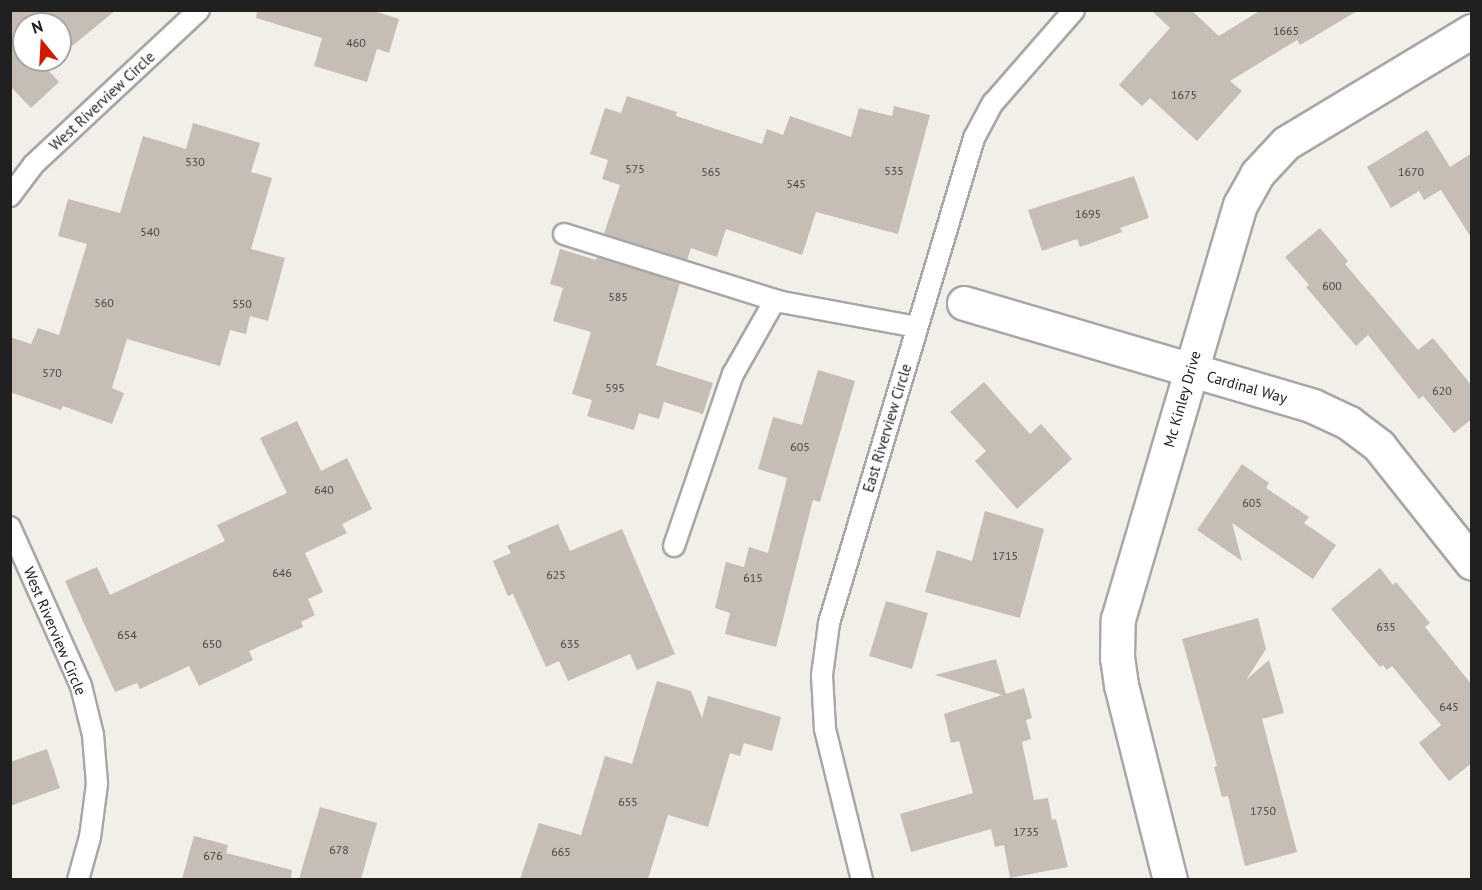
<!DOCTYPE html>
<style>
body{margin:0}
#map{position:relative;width:1482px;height:890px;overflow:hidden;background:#f1efe7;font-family:"PT Sans",sans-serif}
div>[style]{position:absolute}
.building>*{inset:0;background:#c6beb5}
.roads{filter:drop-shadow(2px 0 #a7a7a7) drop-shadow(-2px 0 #a7a7a7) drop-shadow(0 2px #a7a7a7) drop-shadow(0 -2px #a7a7a7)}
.lane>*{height:20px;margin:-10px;padding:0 10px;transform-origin:10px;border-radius:10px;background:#fff}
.street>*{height:33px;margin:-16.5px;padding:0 16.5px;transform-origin:16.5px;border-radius:16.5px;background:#fff}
span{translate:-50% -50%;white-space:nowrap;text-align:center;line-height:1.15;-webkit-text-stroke:4.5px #fff;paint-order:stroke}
.number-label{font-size:12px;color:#4a4845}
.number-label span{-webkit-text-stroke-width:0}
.street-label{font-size:15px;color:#202020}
.frame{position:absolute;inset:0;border:12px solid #202020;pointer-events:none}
.north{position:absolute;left:12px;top:12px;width:60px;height:60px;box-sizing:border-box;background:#fff;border:2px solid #a6a6a6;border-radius:50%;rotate:342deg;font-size:16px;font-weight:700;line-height:24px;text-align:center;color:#202020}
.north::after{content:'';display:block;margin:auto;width:21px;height:27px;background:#d11800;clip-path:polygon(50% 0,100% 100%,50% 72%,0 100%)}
</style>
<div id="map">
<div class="building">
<div style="clip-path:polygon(10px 10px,116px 10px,60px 56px,60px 24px,24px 24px,24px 60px,55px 60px,46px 68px,59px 82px,31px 108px,10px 86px)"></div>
<div style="clip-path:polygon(257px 10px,371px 10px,399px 19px,389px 53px,377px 49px,367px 82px,314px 66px,322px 38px,256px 18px)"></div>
<div style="clip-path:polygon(1151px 10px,1191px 10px,1219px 36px,1261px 10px,1359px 10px,1300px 45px,1297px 40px,1230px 81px,1242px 91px,1197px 141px,1150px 98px,1142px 106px,1119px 85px,1170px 28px)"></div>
<div style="clip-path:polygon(627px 96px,677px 112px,676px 116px,762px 144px,767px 129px,783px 135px,790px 116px,851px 137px,859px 108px,892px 116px,894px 106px,930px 115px,898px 234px,816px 212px,802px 255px,726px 229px,717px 257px,691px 248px,687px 260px,604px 234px,620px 185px,602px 179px,608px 160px,590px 154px,605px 108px,621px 113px)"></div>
<div style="clip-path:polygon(193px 123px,260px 143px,251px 172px,272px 178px,251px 249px,285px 258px,268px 321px,250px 316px,246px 334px,230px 330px,220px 366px,127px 339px,112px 388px,124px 393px,112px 424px,63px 406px,61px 410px,10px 392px,10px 337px,31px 344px,38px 328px,59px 335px,87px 244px,58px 236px,68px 199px,120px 213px,143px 136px,186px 149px)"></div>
<div style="clip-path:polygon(1427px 130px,1450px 167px,1472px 153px,1472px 239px,1441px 190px,1424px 200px,1419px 191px,1391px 208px,1367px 167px)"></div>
<div style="clip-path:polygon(1134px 176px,1149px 218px,1120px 228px,1122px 232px,1080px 247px,1077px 239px,1042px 251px,1028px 210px)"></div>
<div style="clip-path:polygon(1320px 228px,1348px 261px,1345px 264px,1418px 350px,1433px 338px,1472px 386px,1472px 419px,1454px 433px,1423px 396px,1419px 399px,1368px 335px,1356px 346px,1306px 287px,1309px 285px,1285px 257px)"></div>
<div style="clip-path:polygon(560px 249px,596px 260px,597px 257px,680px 283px,656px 365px,713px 383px,703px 414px,664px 402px,659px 419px,639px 413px,634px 430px,587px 416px,592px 400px,572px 394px,591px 332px,553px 321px,563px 288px,550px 284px)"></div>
<div style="clip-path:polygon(818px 370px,855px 381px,820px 502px,813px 500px,776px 647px,725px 634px,730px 613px,715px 608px,726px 562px,744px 567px,749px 547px,768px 553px,787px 478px,758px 469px,773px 417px,802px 425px)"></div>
<div style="clip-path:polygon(984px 382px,1030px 434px,1041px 424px,1072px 459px,1017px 509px,975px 461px,986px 451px,950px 412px)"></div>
<div style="clip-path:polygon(297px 421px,321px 471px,347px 458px,372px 509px,342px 524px,347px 533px,305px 553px,323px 592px,308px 599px,315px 615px,301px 622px,303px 627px,249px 651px,253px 660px,199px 686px,189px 666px,140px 689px,137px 683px,115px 692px,65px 581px,97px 567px,110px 595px,225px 541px,217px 525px,287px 493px,260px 438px)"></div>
<div style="clip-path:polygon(1242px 464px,1269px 483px,1266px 488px,1309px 517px,1304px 523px,1336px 545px,1313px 579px,1232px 523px,1242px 561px,1197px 530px)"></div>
<div style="clip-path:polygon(985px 511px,1044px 529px,1020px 618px,925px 592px,937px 550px,972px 561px)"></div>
<div style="clip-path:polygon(558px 524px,570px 551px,622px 529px,675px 654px,637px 670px,630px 654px,568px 681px,559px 661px,546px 667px,513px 594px,508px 596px,493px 561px,511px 553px,507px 546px)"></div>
<div style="clip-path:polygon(1380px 568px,1393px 585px,1396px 582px,1430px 623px,1425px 627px,1472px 685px,1472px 763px,1449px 781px,1419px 743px,1441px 725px,1392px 666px,1387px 670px,1383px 665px,1380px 667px,1331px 609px)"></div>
<div style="clip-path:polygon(886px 601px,928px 613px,912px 669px,869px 656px)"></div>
<div style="clip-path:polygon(1258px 618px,1266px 649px,1246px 680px,1269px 660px,1284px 713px,1262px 719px,1297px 852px,1245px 866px,1228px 796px,1222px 797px,1214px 767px,1217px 766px,1182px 639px)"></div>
<div style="clip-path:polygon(996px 659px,1006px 694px,1024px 688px,1032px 718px,1026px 720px,1031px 739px,1022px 742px,1034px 800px,1048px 798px,1052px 820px,1056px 819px,1068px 867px,1010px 878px,1004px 845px,995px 847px,991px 829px,911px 852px,900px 814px,973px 793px,959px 741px,951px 743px,944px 714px,1002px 695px,935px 675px)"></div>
<div style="clip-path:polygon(657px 681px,691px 691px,702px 718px,708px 696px,781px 717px,772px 751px,744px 743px,740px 756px,730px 753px,708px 827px,668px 815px,648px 879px,520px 879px,539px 823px,581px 835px,605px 756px,632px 764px)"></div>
<div style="clip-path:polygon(47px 749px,60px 788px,10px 806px,10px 762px)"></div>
<div style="clip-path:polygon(320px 807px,377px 823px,361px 879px,299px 879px)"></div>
<div style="clip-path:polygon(194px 836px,228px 845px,226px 853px,292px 870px,291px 879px,182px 879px)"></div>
</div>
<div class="roads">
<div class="lane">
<div style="left:10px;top:196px;width:39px;rotate:-53deg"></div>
<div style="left:33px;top:165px;width:227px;rotate:-43deg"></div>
<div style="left:564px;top:234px;width:227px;rotate:17.4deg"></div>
<div style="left:781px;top:302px;width:138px;rotate:10.4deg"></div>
<div style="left:10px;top:527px;width:174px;rotate:65.9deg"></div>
<div style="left:81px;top:686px;width:50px;rotate:76.2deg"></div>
<div style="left:93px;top:735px;width:49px;rotate:85.3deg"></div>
<div style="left:97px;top:784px;width:53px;rotate:97.5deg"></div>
<div style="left:90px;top:837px;width:45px;rotate:105.6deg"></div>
<div style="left:674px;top:546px;width:182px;rotate:-71.1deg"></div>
<div style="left:733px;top:374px;width:85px;rotate:-60.4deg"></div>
<div style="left:862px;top:880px;width:155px;rotate:-103.8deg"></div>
<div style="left:825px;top:729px;width:54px;rotate:-93.2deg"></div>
<div style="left:822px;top:675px;width:52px;rotate:-82.3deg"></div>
<div style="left:829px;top:623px;width:506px;rotate:-73.35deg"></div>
<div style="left:974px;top:138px;width:40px;rotate:-62deg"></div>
<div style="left:993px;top:103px;width:123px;rotate:-48.9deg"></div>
</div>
<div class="street">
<div style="left:964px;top:303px;width:364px;rotate:16.4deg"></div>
<div style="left:1313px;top:406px;width:40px;rotate:25deg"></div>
<div style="left:1349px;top:423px;width:38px;rotate:37deg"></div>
<div style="left:1379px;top:446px;width:149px;rotate:51.5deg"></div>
<div style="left:1170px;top:880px;width:201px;rotate:-104.1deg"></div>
<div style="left:1121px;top:685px;width:27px;rotate:-98deg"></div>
<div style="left:1117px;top:658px;width:39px;rotate:-89deg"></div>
<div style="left:1118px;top:619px;width:432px;rotate:-73.6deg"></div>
<div style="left:1240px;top:205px;width:35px;rotate:-61deg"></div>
<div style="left:1257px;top:174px;width:42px;rotate:-46.9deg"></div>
<div style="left:1286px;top:143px;width:217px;rotate:-31.1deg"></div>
</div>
</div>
<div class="number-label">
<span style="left:1286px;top:31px">1665</span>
<span style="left:356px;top:43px">460</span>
<span style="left:1184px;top:95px">1675</span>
<span style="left:195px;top:162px">530</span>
<span style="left:635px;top:169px">575</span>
<span style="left:894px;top:171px">535</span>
<span style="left:711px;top:172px">565</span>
<span style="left:1411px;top:172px">1670</span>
<span style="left:796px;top:184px">545</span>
<span style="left:1088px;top:214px">1695</span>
<span style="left:150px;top:232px">540</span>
<span style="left:1332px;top:286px">600</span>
<span style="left:618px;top:297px">585</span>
<span style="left:104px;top:303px">560</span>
<span style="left:242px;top:304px">550</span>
<span style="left:52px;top:373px">570</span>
<span style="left:615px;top:388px">595</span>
<span style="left:1442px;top:391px">620</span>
<span style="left:800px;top:447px">605</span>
<span style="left:324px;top:490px">640</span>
<span style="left:1252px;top:503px">605</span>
<span style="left:1005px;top:556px">1715</span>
<span style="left:282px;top:573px">646</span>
<span style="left:556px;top:575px">625</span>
<span style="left:753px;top:578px">615</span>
<span style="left:1386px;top:627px">635</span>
<span style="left:127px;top:635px">654</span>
<span style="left:212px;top:644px">650</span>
<span style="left:570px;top:644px">635</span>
<span style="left:1449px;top:707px">645</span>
<span style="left:628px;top:802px">655</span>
<span style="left:1263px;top:811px">1750</span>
<span style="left:1026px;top:832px">1735</span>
<span style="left:339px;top:850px">678</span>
<span style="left:561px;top:852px">665</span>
<span style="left:213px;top:856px">676</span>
</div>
<div class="street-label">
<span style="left:102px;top:101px;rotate:-43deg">West Riverview Circle</span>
<span style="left:1247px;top:387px;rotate:16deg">Cardinal Way</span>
<span style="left:1182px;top:399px;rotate:-74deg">Mc Kinley Drive</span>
<span style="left:887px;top:428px;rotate:-73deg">East Riverview Circle</span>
<span style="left:55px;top:631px;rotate:67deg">West Riverview Circle</span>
</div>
<div class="frame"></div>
<div class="north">N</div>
</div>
